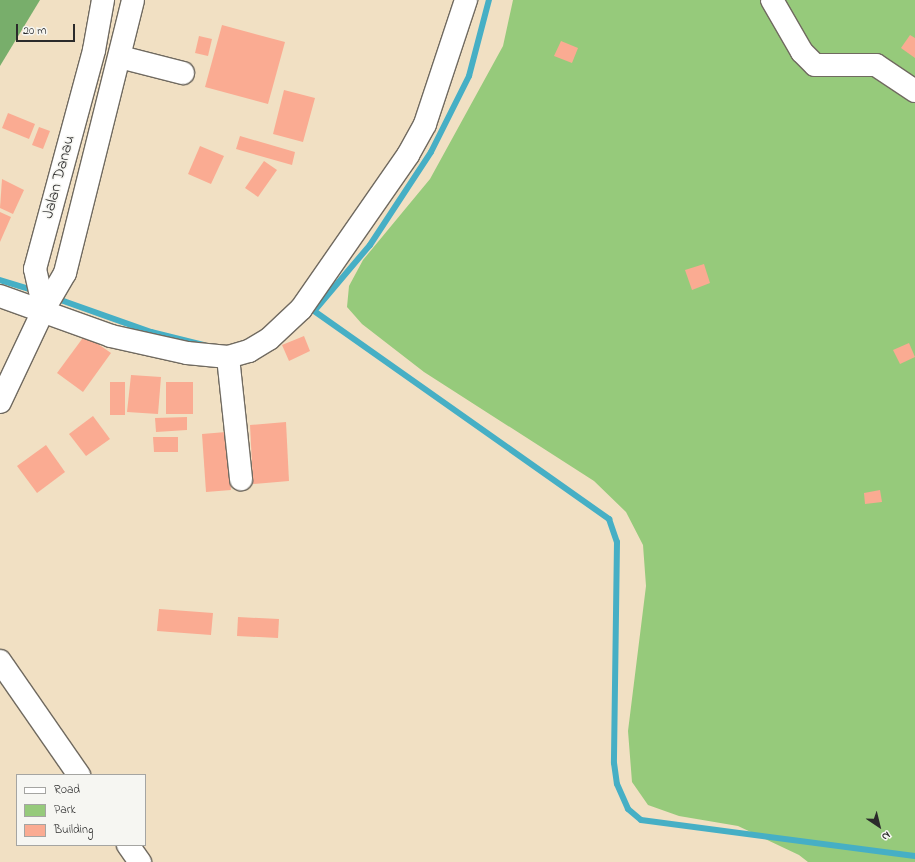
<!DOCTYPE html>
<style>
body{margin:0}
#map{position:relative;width:915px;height:862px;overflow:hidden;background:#f1e0c3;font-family:"Indie Flower",sans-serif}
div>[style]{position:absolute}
.green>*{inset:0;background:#96ca7b}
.forest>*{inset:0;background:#78ae6b}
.stream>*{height:6px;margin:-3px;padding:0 3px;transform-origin:3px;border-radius:3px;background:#46afc5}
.building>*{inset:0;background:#faab92}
.roads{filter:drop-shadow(1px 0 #706a60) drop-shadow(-1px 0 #706a60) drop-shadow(0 1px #706a60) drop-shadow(0 -1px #706a60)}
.minor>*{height:22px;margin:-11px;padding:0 11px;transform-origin:11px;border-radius:11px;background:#fff}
span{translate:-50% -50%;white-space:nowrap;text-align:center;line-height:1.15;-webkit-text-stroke:3px #f6f6f2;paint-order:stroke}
.street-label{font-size:16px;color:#2b2b2b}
.legend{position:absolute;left:16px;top:774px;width:130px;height:72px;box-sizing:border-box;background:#f6f6f2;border:1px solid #a5a5a2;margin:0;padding:5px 7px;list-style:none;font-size:12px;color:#2b2b2b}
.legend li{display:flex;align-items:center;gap:8px;height:20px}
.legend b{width:20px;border:1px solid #a5a5a2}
.north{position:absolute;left:859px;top:806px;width:40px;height:40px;-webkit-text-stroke:3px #f6f6f2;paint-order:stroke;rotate:145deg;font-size:11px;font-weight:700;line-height:16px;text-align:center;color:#2b2b2b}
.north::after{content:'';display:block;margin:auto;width:14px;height:18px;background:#2b2b2b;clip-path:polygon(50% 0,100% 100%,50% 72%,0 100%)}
.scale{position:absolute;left:16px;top:24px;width:59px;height:18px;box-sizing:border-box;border:2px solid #2b2b2b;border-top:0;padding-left:5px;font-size:12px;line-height:14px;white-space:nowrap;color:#2b2b2b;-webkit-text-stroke:3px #f6f6f2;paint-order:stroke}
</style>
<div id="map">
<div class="green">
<div style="clip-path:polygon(513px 0,915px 0,915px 862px,808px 862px,799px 855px,738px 826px,679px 816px,648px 805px,632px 782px,628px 731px,646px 586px,643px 545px,626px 512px,594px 481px,424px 372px,362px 324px,347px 307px,349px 286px,363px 260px,430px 179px,503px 46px)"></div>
</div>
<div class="forest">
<div style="clip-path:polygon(0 0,40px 0,0 66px)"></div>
</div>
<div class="stream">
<div style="left:0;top:280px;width:37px;rotate:17deg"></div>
<div style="left:55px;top:298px;width:102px;rotate:19.5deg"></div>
<div style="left:151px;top:332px;width:55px;rotate:13.8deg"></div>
<div style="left:307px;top:306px;width:370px;rotate:35.2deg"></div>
<div style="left:609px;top:519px;width:24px;rotate:71deg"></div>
<div style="left:617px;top:542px;width:221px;rotate:90.8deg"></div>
<div style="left:614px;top:763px;width:21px;rotate:82deg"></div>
<div style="left:617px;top:784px;width:27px;rotate:66deg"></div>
<div style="left:628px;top:809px;width:17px;rotate:40deg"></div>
<div style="left:641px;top:820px;width:276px;rotate:7.5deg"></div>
<div style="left:315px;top:310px;width:85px;rotate:-49.8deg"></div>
<div style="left:370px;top:245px;width:111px;rotate:-56.7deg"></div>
<div style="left:431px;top:152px;width:85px;rotate:-63.4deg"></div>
<div style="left:469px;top:76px;width:79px;rotate:-75.3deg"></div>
</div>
<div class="building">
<div style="clip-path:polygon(222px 25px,285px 42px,268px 104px,205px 87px)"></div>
<div style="clip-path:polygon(910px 35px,915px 38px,915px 58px,901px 48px)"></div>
<div style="clip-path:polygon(199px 36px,212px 39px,208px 56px,195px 53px)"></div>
<div style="clip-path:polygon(561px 41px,578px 48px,572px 63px,554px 56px)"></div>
<div style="clip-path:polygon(284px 90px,315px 98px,303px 142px,273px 134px)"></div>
<div style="clip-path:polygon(8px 113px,35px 124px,29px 139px,2px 128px)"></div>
<div style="clip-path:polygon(39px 127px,50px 131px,43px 149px,32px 145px)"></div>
<div style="clip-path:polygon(240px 136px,295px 152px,292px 165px,236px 149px)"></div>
<div style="clip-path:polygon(200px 146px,224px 156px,211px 184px,188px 174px)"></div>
<div style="clip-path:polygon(264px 161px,277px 170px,258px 197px,245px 188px)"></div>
<div style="clip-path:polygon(2px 179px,24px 190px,13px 214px,0 208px)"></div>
<div style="clip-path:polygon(0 212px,11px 217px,0 242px)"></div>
<div style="clip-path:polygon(704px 264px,710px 283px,692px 290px,685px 270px)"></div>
<div style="clip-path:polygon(85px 335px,111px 353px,83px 392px,57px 373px)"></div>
<div style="clip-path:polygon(304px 336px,310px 351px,289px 361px,282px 345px)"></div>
<div style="clip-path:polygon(909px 343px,915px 357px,900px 364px,893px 350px)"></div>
<div style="clip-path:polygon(131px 375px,161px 377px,158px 414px,127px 412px)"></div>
<div style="clip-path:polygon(110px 382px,125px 382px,125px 415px,110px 415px)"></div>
<div style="clip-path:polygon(166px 382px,193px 382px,193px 414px,166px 414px)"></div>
<div style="clip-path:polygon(93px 416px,110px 439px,86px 456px,69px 434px)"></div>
<div style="clip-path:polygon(187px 417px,187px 430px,156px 432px,155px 418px)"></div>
<div style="clip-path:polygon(286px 422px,289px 481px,253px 484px,250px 425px)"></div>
<div style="clip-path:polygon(226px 432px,231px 490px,206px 492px,202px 434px)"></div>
<div style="clip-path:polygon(153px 437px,178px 437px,178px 452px,154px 452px)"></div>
<div style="clip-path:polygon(46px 445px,65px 472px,37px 493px,17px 466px)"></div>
<div style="clip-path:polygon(880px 490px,882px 502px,865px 504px,864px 493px)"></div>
<div style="clip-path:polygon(159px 609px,213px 613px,211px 635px,157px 631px)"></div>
<div style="clip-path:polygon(238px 617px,279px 619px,278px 638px,237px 636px)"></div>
</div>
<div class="roads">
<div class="minor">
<div style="left:772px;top:0;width:60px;rotate:60deg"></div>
<div style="left:802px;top:52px;width:18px;rotate:45deg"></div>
<div style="left:815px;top:65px;width:61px"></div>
<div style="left:876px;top:65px;width:47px;rotate:33.7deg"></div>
<div style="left:120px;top:57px;width:65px;rotate:14.3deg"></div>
<div style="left:0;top:296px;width:118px;rotate:19.8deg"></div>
<div style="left:111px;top:336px;width:78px;rotate:12.6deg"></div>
<div style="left:187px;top:353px;width:41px;rotate:5.6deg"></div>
<div style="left:228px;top:357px;width:22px;rotate:-16deg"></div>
<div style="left:249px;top:351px;width:23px;rotate:-31deg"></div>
<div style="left:269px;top:339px;width:44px;rotate:-43.2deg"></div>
<div style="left:301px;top:309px;width:188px;rotate:-55.2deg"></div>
<div style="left:408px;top:155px;width:35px;rotate:-61deg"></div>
<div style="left:425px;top:124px;width:131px;rotate:-71.7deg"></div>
<div style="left:44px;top:309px;width:41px;rotate:-102.7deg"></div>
<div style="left:35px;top:269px;width:227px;rotate:-74.9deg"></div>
<div style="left:94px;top:50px;width:51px;rotate:-79.8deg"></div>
<div style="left:228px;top:357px;width:123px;rotate:83.9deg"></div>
<div style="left:0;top:402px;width:103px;rotate:-64.7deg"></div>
<div style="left:44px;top:309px;width:42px;rotate:-59.7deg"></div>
<div style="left:65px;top:273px;width:281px;rotate:-76deg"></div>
<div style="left:0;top:661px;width:139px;rotate:55.3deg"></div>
<div style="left:128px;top:845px;width:21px;rotate:55deg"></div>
</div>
</div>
<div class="street-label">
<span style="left:59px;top:177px;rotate:-75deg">Jalan Danau</span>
</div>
<ul class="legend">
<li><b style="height:5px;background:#fff"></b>Road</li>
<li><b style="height:11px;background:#96ca7b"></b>Park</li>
<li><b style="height:11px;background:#faab92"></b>Building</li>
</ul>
<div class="north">N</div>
<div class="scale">20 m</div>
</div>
